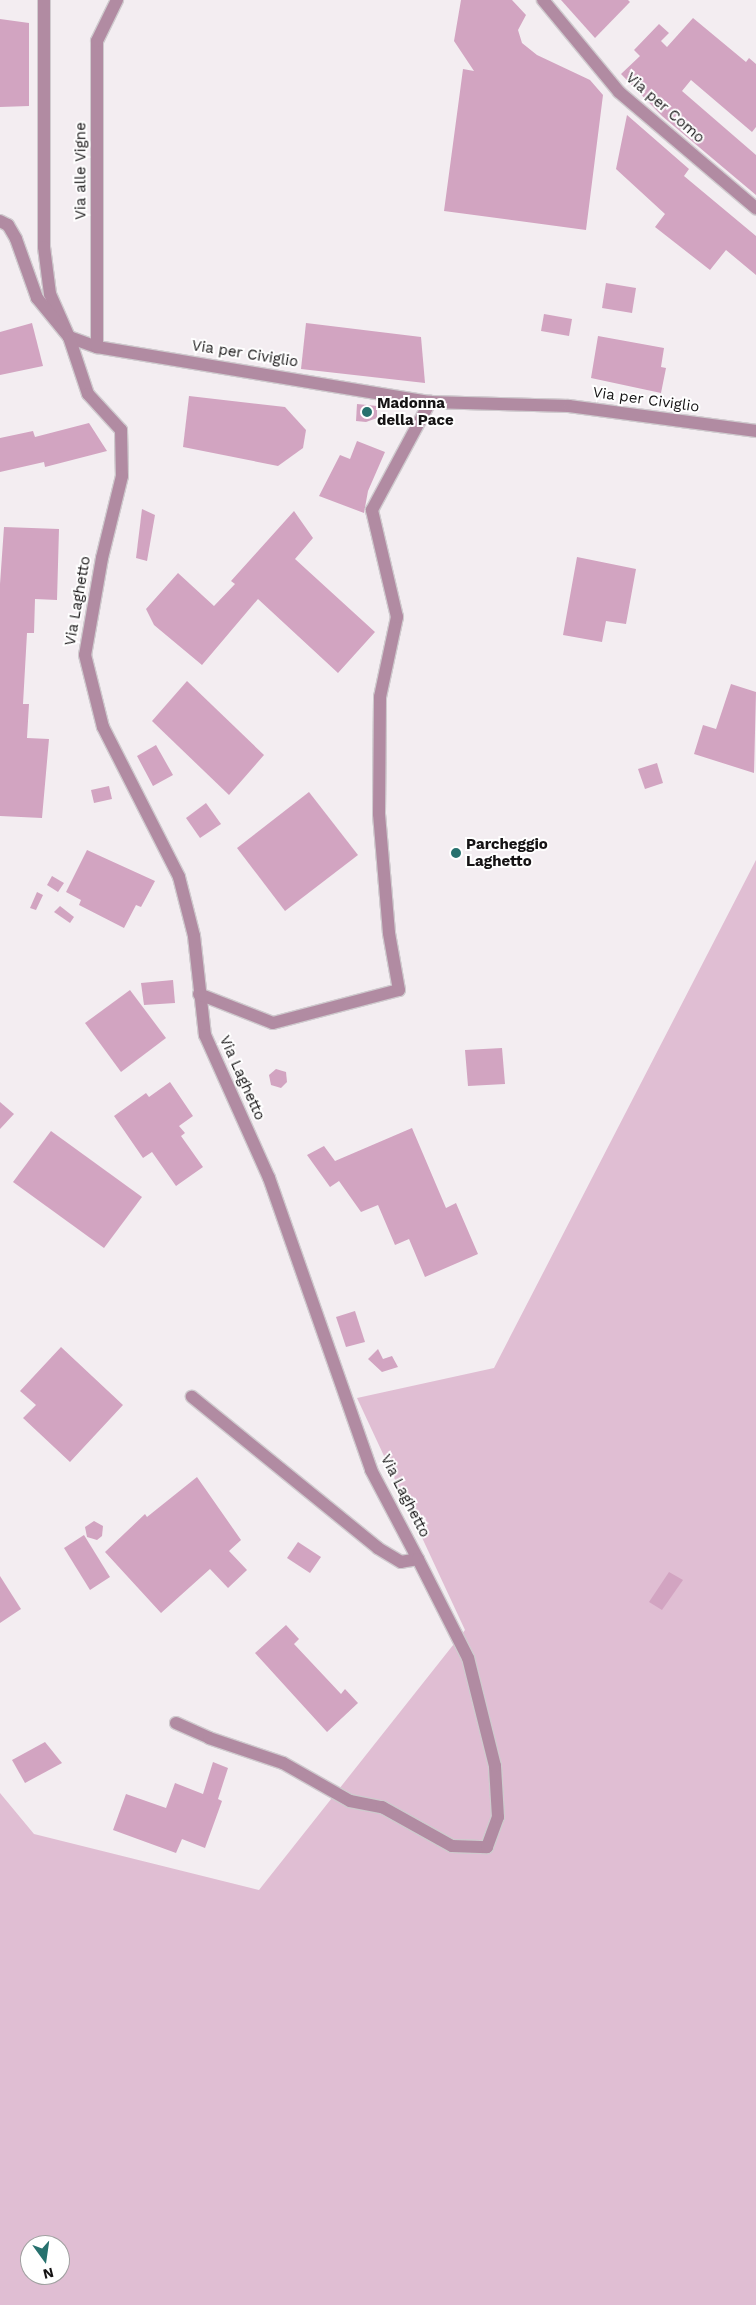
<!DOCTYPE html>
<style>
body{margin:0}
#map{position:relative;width:756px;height:2305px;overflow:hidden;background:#f3edf1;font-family:"Work Sans",sans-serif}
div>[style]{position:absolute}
.green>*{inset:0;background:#e0bed3}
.building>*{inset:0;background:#d2a4c1}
.roads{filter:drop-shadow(1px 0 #cfcace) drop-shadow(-1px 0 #cfcace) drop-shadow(0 1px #cfcace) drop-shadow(0 -1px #cfcace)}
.minor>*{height:12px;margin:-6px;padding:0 6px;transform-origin:6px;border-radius:6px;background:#b18ba2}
.dots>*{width:14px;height:14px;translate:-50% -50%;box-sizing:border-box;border:2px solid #fff;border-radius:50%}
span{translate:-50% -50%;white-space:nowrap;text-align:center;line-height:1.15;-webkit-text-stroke:4px #fff;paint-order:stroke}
.street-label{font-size:15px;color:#151314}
.poi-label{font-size:15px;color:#151314;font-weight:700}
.left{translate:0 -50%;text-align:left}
.north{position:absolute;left:20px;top:2235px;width:50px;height:50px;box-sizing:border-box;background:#fff;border:1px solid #a1a1a1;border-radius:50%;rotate:166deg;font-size:14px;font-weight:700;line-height:20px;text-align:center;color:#151314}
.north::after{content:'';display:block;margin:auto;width:18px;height:22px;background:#27716e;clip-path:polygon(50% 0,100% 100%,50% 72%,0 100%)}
</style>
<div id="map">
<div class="green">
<div style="clip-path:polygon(evenodd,756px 860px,756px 2305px,0 2305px,0 1793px,34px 1834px,259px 1890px,465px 1630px,357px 1398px,494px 1368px,756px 860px,30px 2245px,60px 2245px,60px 2275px,30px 2275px,30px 2245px)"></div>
</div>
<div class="building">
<div style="clip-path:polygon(461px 0,512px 0,526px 15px,518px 30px,522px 43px,537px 55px,590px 80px,603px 95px,586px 230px,444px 211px,463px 69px,474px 71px,454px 41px)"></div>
<div style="clip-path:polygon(561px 0,628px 0,630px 2px,595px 38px)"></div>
<div style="clip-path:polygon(693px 18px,746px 62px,749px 58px,756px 64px,756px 127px,752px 132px,691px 80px,682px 91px,756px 155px,756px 195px,662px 116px,621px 74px,640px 56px,634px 50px,659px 24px,669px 33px,661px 41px,667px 47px)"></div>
<div style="clip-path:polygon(0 19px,29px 23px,29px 106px,0 107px)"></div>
<div style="clip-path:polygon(627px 115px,689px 169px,684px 176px,756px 236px,756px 275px,726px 250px,710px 270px,655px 227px,665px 214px,616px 169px)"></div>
<div style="clip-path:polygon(606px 283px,636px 288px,632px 313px,602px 308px)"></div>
<div style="clip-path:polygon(544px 314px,572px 319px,569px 336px,541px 331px)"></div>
<div style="clip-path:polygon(32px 323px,43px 366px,0 375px,0 332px)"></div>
<div style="clip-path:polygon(306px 323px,421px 337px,425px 383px,301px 369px)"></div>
<div style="clip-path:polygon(598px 336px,664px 348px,661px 367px,666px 368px,661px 393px,591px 378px)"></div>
<div style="clip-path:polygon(189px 396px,285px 407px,306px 430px,303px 448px,278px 466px,183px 447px)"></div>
<div style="clip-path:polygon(357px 404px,377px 406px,377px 418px,366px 422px,356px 421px)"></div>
<div style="clip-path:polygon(89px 423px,107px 451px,45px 467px,44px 462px,0 472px,0 438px,33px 431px,35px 437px)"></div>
<div style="clip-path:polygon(357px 441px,385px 452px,368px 491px,364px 513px,319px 496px,340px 455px,350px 459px)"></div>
<div style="clip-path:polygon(142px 509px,155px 515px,147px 561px,136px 558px)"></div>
<div style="clip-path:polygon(294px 511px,313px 538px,295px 559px,375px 632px,338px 673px,258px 599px,202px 665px,154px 625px,146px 609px,178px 573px,214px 606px,235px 584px,231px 581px)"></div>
<div style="clip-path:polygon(4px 527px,59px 529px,57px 600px,35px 599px,34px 633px,27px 633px,23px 704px,29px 704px,27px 738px,49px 739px,42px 818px,0 816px,0 584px)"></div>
<div style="clip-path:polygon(577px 557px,636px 569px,626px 624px,606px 621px,602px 642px,563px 635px)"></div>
<div style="clip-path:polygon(187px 681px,264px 755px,229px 795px,152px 721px)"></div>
<div style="clip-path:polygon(731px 684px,756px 692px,754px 773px,694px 754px,703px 725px,716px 729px)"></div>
<div style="clip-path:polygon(156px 745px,173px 775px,153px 786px,137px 756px)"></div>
<div style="clip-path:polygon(657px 763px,663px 783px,645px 789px,638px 769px)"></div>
<div style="clip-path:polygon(109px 786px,112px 799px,94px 803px,91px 790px)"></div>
<div style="clip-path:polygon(309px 792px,358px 855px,285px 911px,237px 848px)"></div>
<div style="clip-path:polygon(206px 803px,221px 824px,200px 838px,186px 818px)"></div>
<div style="clip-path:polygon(87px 850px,155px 881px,141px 907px,136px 905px,124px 928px,79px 905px,81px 900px,66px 892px)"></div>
<div style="clip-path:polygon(52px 876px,64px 883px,58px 892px,47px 885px)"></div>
<div style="clip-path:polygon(37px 892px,43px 895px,36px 910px,30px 908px)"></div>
<div style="clip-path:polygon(60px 906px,74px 917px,70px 923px,54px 912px)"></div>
<div style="clip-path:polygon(173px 980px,175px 1003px,144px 1005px,141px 983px)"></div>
<div style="clip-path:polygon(130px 990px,166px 1038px,121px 1072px,85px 1023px)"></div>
<div style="clip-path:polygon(502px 1048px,505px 1084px,468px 1086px,465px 1050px)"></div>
<div style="clip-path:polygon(276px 1069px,286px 1072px,287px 1082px,281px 1088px,271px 1085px,269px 1075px)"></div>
<div style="clip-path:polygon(170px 1082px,193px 1116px,179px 1126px,185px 1133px,181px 1136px,203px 1167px,176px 1186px,152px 1152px,143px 1158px,114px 1116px,146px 1093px,149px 1097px)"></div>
<div style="clip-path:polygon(0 1102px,14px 1114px,0 1129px)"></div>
<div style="clip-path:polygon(412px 1128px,446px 1208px,456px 1203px,478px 1254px,425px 1277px,409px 1239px,395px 1245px,378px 1205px,361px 1212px,339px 1181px,330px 1187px,307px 1155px,324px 1146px,335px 1161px)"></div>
<div style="clip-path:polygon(51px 1131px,142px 1197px,104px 1248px,13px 1182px)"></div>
<div style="clip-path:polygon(355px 1311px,365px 1342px,346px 1347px,336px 1317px)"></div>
<div style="clip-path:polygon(61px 1347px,123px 1405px,70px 1462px,23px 1418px,36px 1405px,20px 1391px)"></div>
<div style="clip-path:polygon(378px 1349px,383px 1359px,392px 1356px,398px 1367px,382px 1372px,368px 1359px)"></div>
<div style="clip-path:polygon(197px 1477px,241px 1540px,229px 1551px,247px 1570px,228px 1588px,210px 1569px,161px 1613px,105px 1552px,145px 1514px,147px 1517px)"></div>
<div style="clip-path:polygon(94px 1521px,103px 1526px,102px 1536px,97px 1540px,87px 1537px,85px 1527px)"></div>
<div style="clip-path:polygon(84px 1535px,110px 1577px,90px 1590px,64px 1548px)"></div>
<div style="clip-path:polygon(298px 1542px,321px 1557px,310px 1573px,287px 1558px)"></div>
<div style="clip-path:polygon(669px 1572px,683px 1580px,662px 1610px,649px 1602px)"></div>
<div style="clip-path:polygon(0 1576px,21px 1609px,0 1623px)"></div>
<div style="clip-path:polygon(286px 1625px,299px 1639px,294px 1644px,341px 1694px,345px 1689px,358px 1703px,327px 1732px,255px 1653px)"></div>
<div style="clip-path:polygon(45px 1742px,62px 1763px,25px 1783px,12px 1760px)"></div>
<div style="clip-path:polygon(213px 1762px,228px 1768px,218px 1799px,222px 1801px,205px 1848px,182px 1839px,176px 1853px,113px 1830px,126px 1794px,166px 1808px,175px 1783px,203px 1794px)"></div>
</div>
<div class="roads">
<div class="minor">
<div style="left:44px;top:0;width:247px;rotate:90deg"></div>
<div style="left:44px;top:247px;width:47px;rotate:82.7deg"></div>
<div style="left:50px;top:294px;width:47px;rotate:66.2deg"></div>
<div style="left:69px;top:337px;width:30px;rotate:20deg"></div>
<div style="left:97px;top:347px;width:338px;rotate:9.4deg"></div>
<div style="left:430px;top:402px;width:139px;rotate:1.6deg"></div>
<div style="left:569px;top:406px;width:189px;rotate:7.6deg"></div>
<div style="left:543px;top:0;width:119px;rotate:50.4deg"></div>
<div style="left:619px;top:92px;width:180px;rotate:40.3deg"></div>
<div style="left:0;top:221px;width:9px;rotate:27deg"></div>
<div style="left:8px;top:225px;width:16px;rotate:60deg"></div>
<div style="left:16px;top:239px;width:63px;rotate:70.4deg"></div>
<div style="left:37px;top:298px;width:50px;rotate:50.6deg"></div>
<div style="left:69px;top:337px;width:60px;rotate:71.6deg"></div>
<div style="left:88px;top:394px;width:49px;rotate:47.5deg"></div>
<div style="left:121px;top:430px;width:46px;rotate:88.8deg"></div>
<div style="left:122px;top:476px;width:84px;rotate:103.7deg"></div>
<div style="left:102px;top:558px;width:98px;rotate:99.9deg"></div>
<div style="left:85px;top:655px;width:74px;rotate:76deg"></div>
<div style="left:103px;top:727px;width:168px;rotate:63.1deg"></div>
<div style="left:179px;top:877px;width:61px;rotate:75.7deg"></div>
<div style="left:194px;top:936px;width:100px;rotate:83.7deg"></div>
<div style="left:205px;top:1035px;width:157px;rotate:65.9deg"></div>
<div style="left:269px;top:1178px;width:309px;rotate:70.7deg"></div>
<div style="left:371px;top:1470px;width:101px;rotate:62.2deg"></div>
<div style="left:418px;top:1559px;width:17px;rotate:170deg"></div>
<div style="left:401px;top:1562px;width:27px;rotate:-149deg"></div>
<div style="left:378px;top:1548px;width:240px;rotate:-140.9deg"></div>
<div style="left:97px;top:347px;width:306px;rotate:-90deg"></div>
<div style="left:97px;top:41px;width:46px;rotate:-64deg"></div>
<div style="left:199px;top:994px;width:79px;rotate:21.4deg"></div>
<div style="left:273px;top:1023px;width:130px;rotate:-14.7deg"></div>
<div style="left:399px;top:990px;width:58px;rotate:-100deg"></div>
<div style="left:389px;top:933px;width:119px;rotate:-94.8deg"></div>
<div style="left:379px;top:814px;width:117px;rotate:-89.5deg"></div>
<div style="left:380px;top:697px;width:82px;rotate:-78deg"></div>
<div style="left:397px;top:617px;width:110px;rotate:-103.2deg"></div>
<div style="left:372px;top:510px;width:123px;rotate:-61.8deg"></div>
<div style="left:176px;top:1723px;width:36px;rotate:24deg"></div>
<div style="left:209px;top:1738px;width:78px;rotate:18.7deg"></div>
<div style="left:283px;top:1763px;width:77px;rotate:29.6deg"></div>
<div style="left:350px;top:1801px;width:33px;rotate:11deg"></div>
<div style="left:382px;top:1807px;width:80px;rotate:29.1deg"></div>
<div style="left:452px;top:1846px;width:35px;rotate:2deg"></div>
<div style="left:487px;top:1847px;width:32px;rotate:-70deg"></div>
<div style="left:498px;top:1817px;width:51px;rotate:-93.4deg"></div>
<div style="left:495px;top:1766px;width:111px;rotate:-104deg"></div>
<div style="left:468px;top:1658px;width:111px;rotate:-116.8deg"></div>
</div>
</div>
<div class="dots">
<div style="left:367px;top:412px;background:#27716e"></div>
<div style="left:456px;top:853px;background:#27716e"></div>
</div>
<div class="street-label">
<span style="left:665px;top:108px;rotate:41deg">Via per Como</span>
<span style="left:81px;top:171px;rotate:-90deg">Via alle Vigne</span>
<span style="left:245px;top:354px;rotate:9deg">Via per Civiglio</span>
<span style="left:646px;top:400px;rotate:8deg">Via per Civiglio</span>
<span style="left:78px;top:601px;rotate:-80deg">Via Laghetto</span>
<span style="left:242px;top:1078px;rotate:66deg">Via Laghetto</span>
<span style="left:405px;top:1496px;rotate:63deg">Via Laghetto</span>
</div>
<div class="poi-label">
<span class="left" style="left:377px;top:412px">Madonna<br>della Pace</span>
<span class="left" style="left:466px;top:853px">Parcheggio<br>Laghetto</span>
</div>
<div class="north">N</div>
</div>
